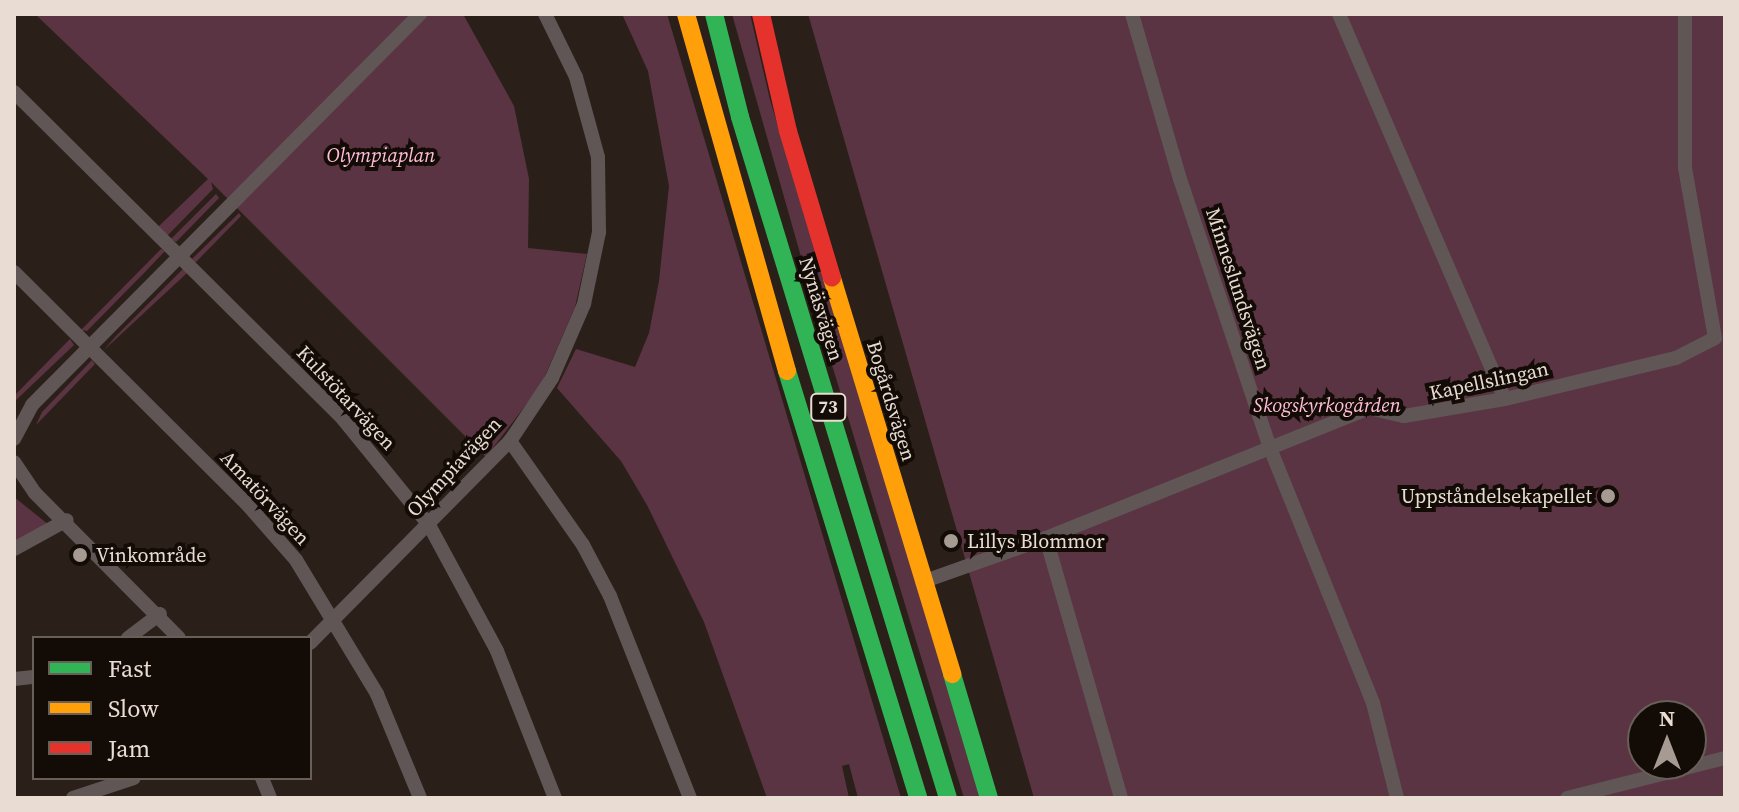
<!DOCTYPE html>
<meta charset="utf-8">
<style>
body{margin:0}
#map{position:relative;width:1739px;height:812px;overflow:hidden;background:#2b2019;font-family:"Source Serif 4",serif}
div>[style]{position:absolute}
.green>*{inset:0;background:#5b3443}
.street>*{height:14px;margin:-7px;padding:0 7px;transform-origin:7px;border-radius:7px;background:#605655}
.fast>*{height:18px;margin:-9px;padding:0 9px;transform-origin:9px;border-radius:9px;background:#30b455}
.slow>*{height:18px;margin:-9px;padding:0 9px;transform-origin:9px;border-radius:9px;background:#ff9f0a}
.jam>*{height:18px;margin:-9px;padding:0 9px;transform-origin:9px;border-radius:9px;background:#e5322d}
.dots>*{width:22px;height:22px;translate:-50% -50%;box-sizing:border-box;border:4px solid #130b06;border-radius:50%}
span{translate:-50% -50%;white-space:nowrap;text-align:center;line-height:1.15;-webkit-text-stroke:8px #130b06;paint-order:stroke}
.shield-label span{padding:2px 6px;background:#130b06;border:2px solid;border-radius:6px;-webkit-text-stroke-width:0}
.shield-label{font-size:18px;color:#e8dcd3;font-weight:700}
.park-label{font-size:20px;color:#ffbed9;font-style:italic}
.street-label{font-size:20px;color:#e8dcd3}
.poi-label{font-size:20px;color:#e8dcd3}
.right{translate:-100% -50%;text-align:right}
.left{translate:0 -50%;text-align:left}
.frame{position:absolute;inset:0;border:16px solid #e8dcd3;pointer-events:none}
.legend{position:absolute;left:32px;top:636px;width:280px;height:144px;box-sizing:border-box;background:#130b06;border:2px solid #685f58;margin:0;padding:10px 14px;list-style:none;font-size:24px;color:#e8dcd3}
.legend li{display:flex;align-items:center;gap:16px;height:40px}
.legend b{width:40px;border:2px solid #685f58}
.north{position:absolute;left:1627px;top:700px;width:80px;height:80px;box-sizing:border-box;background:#130b06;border:2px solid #685f58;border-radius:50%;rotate:0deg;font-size:22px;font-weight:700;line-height:32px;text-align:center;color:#e8dcd3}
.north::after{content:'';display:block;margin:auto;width:28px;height:36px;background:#a69a92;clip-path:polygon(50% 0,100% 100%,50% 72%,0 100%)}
</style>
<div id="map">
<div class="green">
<div style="clip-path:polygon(35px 14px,463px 14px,514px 106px,529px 179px,528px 248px,587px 254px,575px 307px,541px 385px,486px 457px,211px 182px,213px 189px,167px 236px,158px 227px,208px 179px)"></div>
<div style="clip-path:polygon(622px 14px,667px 14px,901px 798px,858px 798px,849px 764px,842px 766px,849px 798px,767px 798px,704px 622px,647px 505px,621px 461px,557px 388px,576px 349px,635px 367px,649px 333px,659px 281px,669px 186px,648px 71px)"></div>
<div style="clip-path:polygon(732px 14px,750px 14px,770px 100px,981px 798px,964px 798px,829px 355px)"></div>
<div style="clip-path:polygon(evenodd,808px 14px,1725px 14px,1725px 798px,1034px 798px,808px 14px,1643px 716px,1691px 716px,1691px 764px,1643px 764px,1643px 716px)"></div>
<div style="clip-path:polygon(216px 194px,219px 198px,176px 242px,171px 239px)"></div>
<div style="clip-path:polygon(239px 213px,241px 216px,195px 263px,192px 259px)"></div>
<div style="clip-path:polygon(161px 249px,165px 251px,145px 272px,87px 331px,81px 330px)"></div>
<div style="clip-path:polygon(183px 269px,187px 273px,104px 350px,115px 337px)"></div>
<div style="clip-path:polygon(70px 339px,74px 345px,14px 402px,14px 396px)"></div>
<div style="clip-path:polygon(92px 360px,95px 364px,36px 425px,42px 412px)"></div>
<div style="clip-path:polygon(14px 497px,49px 525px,14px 543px)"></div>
</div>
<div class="street">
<div style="left:1132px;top:14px;width:172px;rotate:73.8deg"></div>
<div style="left:1180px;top:179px;width:284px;rotate:71.5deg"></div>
<div style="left:1270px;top:448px;width:275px;rotate:68deg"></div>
<div style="left:1373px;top:703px;width:98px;rotate:75.8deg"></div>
<div style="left:1339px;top:14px;width:419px;rotate:66.7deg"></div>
<div style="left:14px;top:92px;width:464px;rotate:44.8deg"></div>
<div style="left:343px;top:419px;width:136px;rotate:50.9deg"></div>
<div style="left:429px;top:525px;width:143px;rotate:61.6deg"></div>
<div style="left:497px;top:651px;width:158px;rotate:68.5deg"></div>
<div style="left:14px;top:272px;width:327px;rotate:44.9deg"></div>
<div style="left:246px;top:503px;width:76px;rotate:48.7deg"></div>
<div style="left:296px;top:560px;width:157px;rotate:58.8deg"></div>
<div style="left:377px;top:694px;width:113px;rotate:67.5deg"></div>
<div style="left:14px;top:439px;width:38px;rotate:-62deg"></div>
<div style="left:32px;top:405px;width:551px;rotate:-45.22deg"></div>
<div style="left:510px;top:441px;width:127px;rotate:54.9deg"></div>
<div style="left:583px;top:545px;width:58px;rotate:62.1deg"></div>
<div style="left:610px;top:596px;width:217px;rotate:68.4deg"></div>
<div style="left:14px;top:462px;width:37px;rotate:56deg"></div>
<div style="left:35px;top:493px;width:204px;rotate:45.2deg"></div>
<div style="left:1046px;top:538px;width:271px;rotate:73.9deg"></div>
<div style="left:14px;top:549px;width:60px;rotate:-28.7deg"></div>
<div style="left:922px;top:582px;width:132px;rotate:-19.5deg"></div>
<div style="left:1046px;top:538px;width:348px;rotate:-21.9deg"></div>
<div style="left:1369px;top:408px;width:36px;rotate:13deg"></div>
<div style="left:1404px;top:416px;width:102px;rotate:-9.6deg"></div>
<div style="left:1505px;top:399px;width:176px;rotate:-13.5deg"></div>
<div style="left:1676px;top:358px;width:44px;rotate:-27.1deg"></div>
<div style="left:1715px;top:338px;width:174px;rotate:-100deg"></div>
<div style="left:1685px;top:167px;width:153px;rotate:-90deg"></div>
<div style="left:128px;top:638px;width:40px;rotate:-37deg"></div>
<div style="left:310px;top:643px;width:284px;rotate:-45.3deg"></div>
<div style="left:510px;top:441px;width:76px;rotate:-56.3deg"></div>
<div style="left:552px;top:378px;width:81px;rotate:-66.6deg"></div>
<div style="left:584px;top:304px;width:74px;rotate:-78.2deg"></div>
<div style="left:599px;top:232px;width:75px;rotate:-90.8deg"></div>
<div style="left:598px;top:157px;width:83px;rotate:-105.4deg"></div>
<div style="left:576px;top:77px;width:70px;rotate:-116.2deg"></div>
<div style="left:14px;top:679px;width:20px;rotate:-6deg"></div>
<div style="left:262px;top:778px;width:22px;rotate:68deg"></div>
<div style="left:73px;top:798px;width:64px;rotate:-18.2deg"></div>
<div style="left:1567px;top:798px;width:163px;rotate:-14.2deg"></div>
</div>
<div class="fast">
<div style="left:714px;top:14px;width:106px;rotate:75.8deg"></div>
<div style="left:740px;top:117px;width:712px;rotate:73.02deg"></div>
<div style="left:787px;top:371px;width:447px;rotate:72.9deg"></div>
<div style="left:952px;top:674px;width:129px;rotate:73.4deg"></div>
</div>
<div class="slow">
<div style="left:686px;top:14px;width:371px;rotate:74.2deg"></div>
<div style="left:832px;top:278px;width:414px;rotate:73.1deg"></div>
</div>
<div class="jam">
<div style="left:761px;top:14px;width:120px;rotate:77deg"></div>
<div style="left:788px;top:131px;width:153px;rotate:73.3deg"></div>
</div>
<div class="dots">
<div style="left:1608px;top:496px;background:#a69a92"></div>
<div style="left:951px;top:541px;background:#a69a92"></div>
<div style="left:80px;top:555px;background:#a69a92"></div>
</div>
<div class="shield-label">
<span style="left:828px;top:407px">73</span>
</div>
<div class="park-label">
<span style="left:381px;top:155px">Olympiaplan</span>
<span style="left:1327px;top:405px">Skogskyrkogården</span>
</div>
<div class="street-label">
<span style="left:1238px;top:289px;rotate:72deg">Minneslundsvägen</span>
<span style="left:821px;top:309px;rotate:73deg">Nynäsvägen</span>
<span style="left:1489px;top:381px;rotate:-12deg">Kapellslingan</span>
<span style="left:346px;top:398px;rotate:47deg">Kulstötarvägen</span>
<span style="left:891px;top:401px;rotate:73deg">Bogårdsvägen</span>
<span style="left:454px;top:467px;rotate:-47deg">Olympiavägen</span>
<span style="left:265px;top:498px;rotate:47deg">Amatörvägen</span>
</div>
<div class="poi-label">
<span class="right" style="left:1592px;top:496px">Uppståndelsekapellet</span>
<span class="left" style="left:967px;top:541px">Lillys Blommor</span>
<span class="left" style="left:96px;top:555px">Vinkområde</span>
</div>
<div class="frame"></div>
<ul class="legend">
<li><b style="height:10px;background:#30b455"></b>Fast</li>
<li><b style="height:10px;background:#ff9f0a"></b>Slow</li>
<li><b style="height:10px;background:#e5322d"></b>Jam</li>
</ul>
<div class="north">N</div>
</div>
